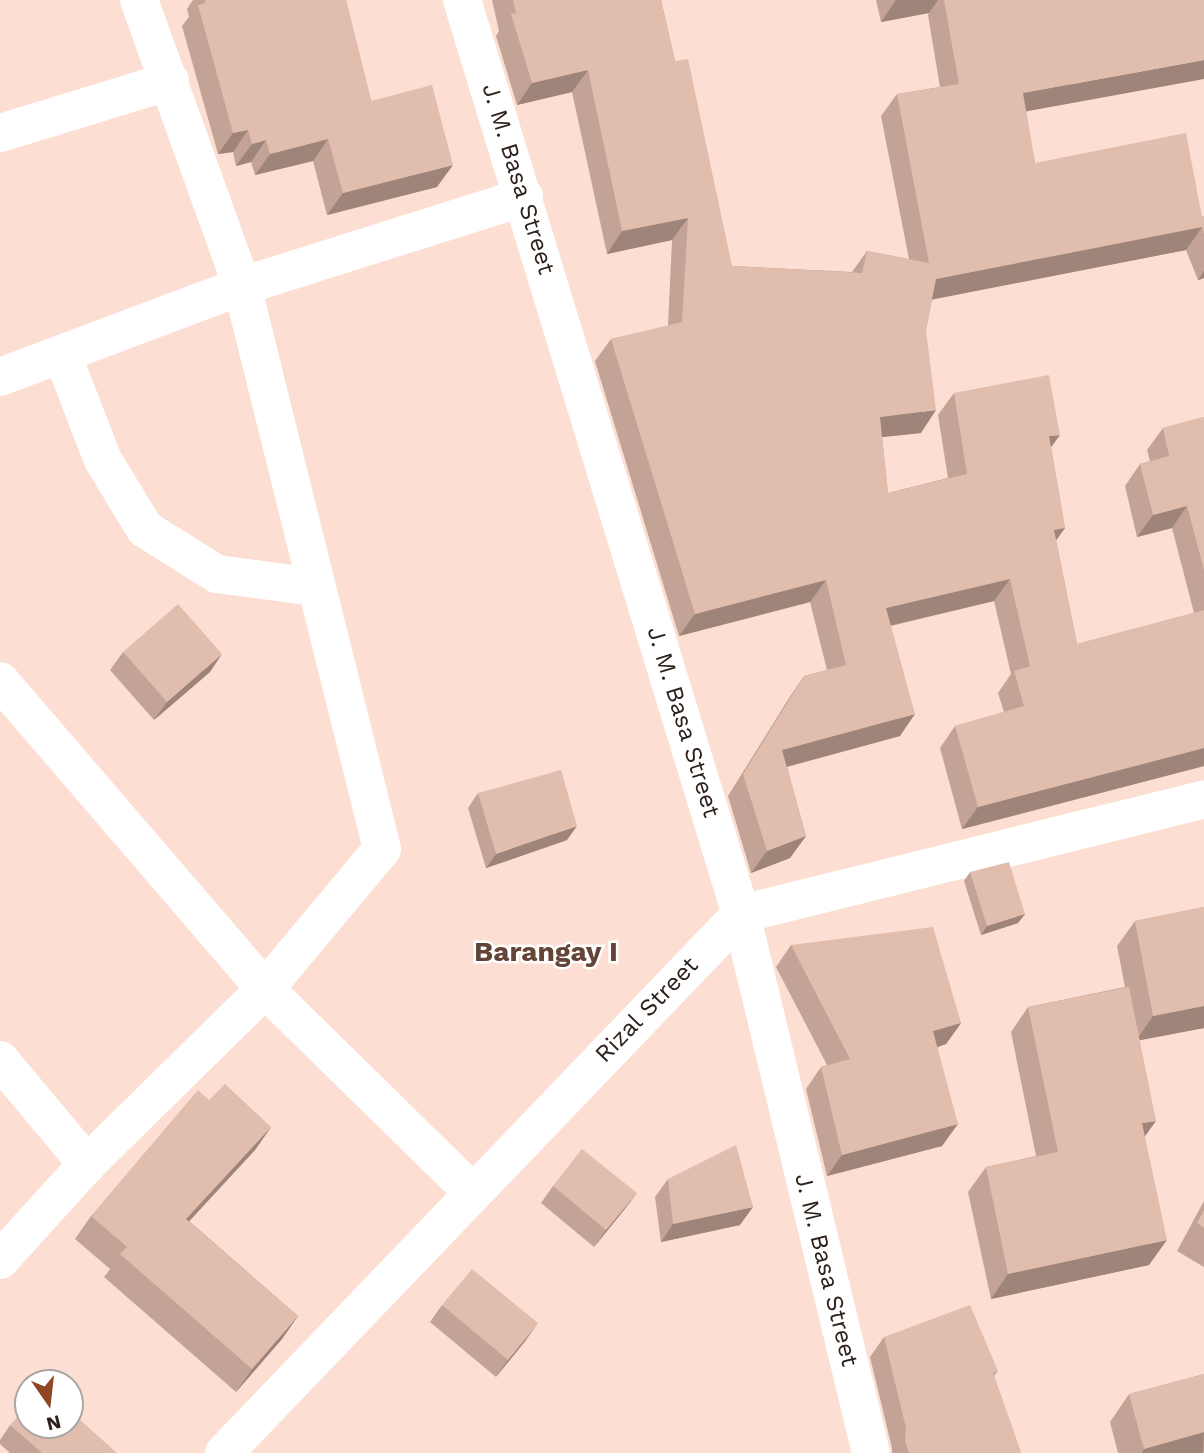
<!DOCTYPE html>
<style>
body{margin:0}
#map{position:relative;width:1204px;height:1453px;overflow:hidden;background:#fcded2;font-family:"Work Sans",sans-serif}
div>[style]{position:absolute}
.street>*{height:38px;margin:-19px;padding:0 19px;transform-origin:19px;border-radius:19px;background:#fff}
.secondary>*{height:38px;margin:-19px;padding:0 19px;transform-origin:19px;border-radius:19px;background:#fff}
.wall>*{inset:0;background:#c2a395}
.shaded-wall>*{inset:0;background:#9e8479}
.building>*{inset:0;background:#e1bdad}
span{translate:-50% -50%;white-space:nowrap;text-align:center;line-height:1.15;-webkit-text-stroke:5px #fff;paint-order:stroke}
.street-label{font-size:24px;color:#2e211b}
.quarter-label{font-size:28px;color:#634538;font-weight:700}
.north{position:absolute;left:14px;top:1369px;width:70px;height:70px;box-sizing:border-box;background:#fff;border:2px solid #aba6a4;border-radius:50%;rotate:166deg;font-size:19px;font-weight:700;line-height:28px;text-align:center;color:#2e211b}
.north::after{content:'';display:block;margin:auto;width:24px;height:32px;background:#8e4624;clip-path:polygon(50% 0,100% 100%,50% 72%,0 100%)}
</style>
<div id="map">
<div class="street">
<div style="left:0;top:133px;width:178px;rotate:-17deg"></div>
<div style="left:62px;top:354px;width:114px;rotate:68.9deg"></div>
<div style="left:103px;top:460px;width:81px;rotate:58.7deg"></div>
<div style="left:145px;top:529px;width:85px;rotate:32deg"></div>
<div style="left:217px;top:574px;width:100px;rotate:7.5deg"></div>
<div style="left:0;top:377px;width:259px;rotate:-20.6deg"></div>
<div style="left:242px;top:286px;width:296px;rotate:-17.5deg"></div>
<div style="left:0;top:681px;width:406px;rotate:49.3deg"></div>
<div style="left:265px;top:989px;width:289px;rotate:44.4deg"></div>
<div style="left:741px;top:914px;width:477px;rotate:-13.9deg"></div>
<div style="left:0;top:1060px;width:136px;rotate:50.1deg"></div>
<div style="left:0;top:1260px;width:130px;rotate:-47.8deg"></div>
<div style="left:87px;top:1164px;width:250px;rotate:-44.5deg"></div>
<div style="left:265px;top:989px;width:182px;rotate:-50.1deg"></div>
<div style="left:382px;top:849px;width:580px;rotate:-103.96deg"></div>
<div style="left:242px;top:286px;width:304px;rotate:-109.8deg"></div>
</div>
<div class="secondary">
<div style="left:462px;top:0;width:956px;rotate:73.03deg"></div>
<div style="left:741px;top:914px;width:554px;rotate:76.44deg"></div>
<div style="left:224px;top:1453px;width:747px;rotate:-46.19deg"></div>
</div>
<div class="wall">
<div style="clip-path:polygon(193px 0,346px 0,371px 101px,437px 187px,327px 215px,313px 161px,255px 175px,251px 162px,236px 166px,233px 152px,218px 154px,182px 26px,189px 17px,187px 9px)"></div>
<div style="clip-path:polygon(492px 0,661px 0,675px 61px,732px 266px,852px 272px,867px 251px,909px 259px,881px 116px,897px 94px,940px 87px,928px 15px,929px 13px,881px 22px,876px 0,1204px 0,1026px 112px,1035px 163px,1202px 217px,1204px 216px,1204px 278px,1198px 280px,1186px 250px,932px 299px,926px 330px,921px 433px,882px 437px,888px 493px,948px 478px,938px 415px,954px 393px,1051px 447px,1065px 528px,1056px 540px,1077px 644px,1194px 613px,1172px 528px,1137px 537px,1125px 486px,1140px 464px,1150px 461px,1147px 450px,1163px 428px,1204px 417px,1204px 766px,962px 829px,940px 748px,955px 726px,1004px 712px,998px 693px,1011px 674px,994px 601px,891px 626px,900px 736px,787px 767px,806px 836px,790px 858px,751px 873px,728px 796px,789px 698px,804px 676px,827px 670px,810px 602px,679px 636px,595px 361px,611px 339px,668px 326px,672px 240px,607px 254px,572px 92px,517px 105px,496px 36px,499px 31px)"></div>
<div style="clip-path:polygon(123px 652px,210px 672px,154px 720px,110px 670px)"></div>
<div style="clip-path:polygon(478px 793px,567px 840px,486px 868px,468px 808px)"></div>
<div style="clip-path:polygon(970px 872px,1025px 914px,1018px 923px,981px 935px,964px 881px)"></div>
<div style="clip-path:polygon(1204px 907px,1204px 1028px,1139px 1040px,1145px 1136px,1149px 1265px,991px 1299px,968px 1192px,986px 1167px,1036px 1156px,1011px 1032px,1028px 1007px,1125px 987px,1117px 946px,1135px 921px)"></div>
<div style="clip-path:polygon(791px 945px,961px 1023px,946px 1044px,938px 1047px,942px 1146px,827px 1176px,806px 1089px,821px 1067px,827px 1065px,776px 967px)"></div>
<div style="clip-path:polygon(209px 1100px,271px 1127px,255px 1150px,189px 1221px,298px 1316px,282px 1339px,236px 1392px,104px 1277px,110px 1269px,75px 1239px,91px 1216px)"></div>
<div style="clip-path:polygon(668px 1179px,740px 1225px,661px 1242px,655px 1197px)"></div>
<div style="clip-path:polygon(553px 1186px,637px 1193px,624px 1210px,594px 1247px,541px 1203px)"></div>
<div style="clip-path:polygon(1204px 1201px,1204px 1267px,1177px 1251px)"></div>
<div style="clip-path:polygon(442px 1305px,526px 1340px,496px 1377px,430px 1322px)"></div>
<div style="clip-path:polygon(884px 1337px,998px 1371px,994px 1376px,1021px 1453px,892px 1453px,892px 1448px,870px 1357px)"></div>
<div style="clip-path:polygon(1204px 1374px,1204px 1452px,1203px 1453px,1118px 1453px,1110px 1422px,1129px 1394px)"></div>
<div style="clip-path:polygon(10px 1425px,117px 1453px,10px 1453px,0 1444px,0 1440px)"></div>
</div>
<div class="shaded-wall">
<div style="clip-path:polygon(896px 0,938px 0,929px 13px,881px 22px)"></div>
<div style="clip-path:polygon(1204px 60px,1204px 79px,1007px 115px,1023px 93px)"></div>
<div style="clip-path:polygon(588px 70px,572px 92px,517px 105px,532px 83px)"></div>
<div style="clip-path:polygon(248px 130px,233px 152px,218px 154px,233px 133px)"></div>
<div style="clip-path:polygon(328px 139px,313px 161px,255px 175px,270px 154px)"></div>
<div style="clip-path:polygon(266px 140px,251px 162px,236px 166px,252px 144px)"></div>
<div style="clip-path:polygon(453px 165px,437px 187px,327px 215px,343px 193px)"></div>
<div style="clip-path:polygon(688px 218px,672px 240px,607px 254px,622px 231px)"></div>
<div style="clip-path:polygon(1202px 227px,1186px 250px,920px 302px,936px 279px)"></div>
<div style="clip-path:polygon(1204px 271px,1204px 278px,1198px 280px)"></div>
<div style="clip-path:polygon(936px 410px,921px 433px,864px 439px,880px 417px)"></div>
<div style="clip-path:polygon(1060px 435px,1044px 457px,1049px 436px)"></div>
<div style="clip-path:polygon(1187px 506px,1172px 528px,1137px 537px,1153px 515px)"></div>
<div style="clip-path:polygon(1065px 528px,1049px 550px,1054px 530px)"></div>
<div style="clip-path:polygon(1010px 579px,994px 601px,871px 630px,886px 608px)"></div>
<div style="clip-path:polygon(826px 580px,810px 602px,679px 636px,695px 614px)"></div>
<div style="clip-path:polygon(222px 654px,210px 672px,154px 720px,167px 702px)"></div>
<div style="clip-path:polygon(915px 714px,900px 736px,767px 772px,782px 750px)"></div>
<div style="clip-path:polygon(1204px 748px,1204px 766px,962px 829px,978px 807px)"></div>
<div style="clip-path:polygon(577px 826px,567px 840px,486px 868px,496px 854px)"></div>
<div style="clip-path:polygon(806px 836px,790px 858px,751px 873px,767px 851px)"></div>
<div style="clip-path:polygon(1025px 914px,1018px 923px,981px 935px,987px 926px)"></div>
<div style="clip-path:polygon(1204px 1006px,1204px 1028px,1136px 1041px,1153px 1016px)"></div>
<div style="clip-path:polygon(961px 1023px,946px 1044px,918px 1053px,933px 1031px)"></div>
<div style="clip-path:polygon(1156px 1121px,1138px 1146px,1142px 1123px)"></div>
<div style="clip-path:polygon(958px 1124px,942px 1146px,827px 1176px,842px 1155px)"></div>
<div style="clip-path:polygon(271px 1127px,255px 1150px,170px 1242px,186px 1219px)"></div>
<div style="clip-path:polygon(637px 1193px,624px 1210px,594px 1247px,606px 1230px)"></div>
<div style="clip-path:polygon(753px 1207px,740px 1225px,661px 1242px,673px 1224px)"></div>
<div style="clip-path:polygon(1167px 1240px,1149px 1265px,991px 1299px,1008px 1274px)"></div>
<div style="clip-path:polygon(298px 1316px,282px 1339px,236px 1392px,252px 1369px)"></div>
<div style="clip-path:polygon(538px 1323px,526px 1340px,496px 1377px,508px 1360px)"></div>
<div style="clip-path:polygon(1204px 1432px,1203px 1453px,1142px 1453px,1144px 1449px)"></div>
</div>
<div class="building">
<div style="clip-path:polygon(205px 0,346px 0,371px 101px,432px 85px,453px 165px,343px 193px,328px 139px,270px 154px,266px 140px,252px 144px,248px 130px,233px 133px,198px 5px,205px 3px)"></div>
<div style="clip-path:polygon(513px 0,661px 0,675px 61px,688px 59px,732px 266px,862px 273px,867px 251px,929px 263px,897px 94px,959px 84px,944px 0,1204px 0,1204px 60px,1023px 93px,1035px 163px,1186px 133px,1202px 217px,1204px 216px,1204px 234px,1202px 227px,936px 279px,926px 330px,936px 410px,880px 417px,888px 493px,967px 474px,954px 393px,1049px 375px,1060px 435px,1049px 436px,1065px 528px,1054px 530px,1077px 644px,1204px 610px,1204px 748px,978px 807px,955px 726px,1024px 706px,1014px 671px,1030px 666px,1010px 579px,886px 608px,915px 714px,782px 750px,806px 836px,767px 851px,743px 774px,804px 676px,846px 665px,826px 580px,695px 614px,611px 339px,682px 322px,688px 218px,622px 231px,588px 70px,532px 83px,511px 14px,516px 13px)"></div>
<div style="clip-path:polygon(1204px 417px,1204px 570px,1187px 506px,1153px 515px,1140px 464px,1169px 456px,1163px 428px)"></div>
<div style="clip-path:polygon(178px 604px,222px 654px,167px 702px,123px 652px)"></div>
<div style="clip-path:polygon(561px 770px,577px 826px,496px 854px,478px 793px)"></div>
<div style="clip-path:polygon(1009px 862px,1025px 914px,987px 926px,970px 872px)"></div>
<div style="clip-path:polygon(1204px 907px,1204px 1006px,1153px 1016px,1135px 921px)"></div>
<div style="clip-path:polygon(933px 927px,961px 1023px,933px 1031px,958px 1124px,842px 1155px,821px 1067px,850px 1059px,791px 945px)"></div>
<div style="clip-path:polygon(1129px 987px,1156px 1121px,1142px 1123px,1167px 1240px,1008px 1274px,986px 1167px,1058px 1152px,1028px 1007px)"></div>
<div style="clip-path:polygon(225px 1084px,271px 1127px,186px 1219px,298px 1316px,252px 1369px,120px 1254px,127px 1247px,91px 1216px,198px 1090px,209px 1100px)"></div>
<div style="clip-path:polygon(736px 1145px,753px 1207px,673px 1224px,668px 1179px)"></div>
<div style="clip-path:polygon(582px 1149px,637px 1193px,606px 1230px,553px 1186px)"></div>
<div style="clip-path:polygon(1204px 1210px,1204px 1228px,1197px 1223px)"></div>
<div style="clip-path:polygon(472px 1269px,538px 1323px,508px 1360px,442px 1305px)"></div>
<div style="clip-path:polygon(970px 1305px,998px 1371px,993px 1373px,1021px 1453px,909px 1453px,905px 1441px,906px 1428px,884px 1337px)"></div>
<div style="clip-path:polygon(1204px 1374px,1204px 1432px,1144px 1449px,1129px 1394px)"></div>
<div style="clip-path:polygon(28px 1406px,28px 1425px,70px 1425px,70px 1411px,117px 1453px,42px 1453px,10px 1425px)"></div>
</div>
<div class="street-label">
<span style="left:518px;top:179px;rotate:73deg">J. M. Basa Street</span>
<span style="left:683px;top:722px;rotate:73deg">J. M. Basa Street</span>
<span style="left:647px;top:1010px;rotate:-46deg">Rizal Street</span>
<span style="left:826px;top:1270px;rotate:76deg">J. M. Basa Street</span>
</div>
<div class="quarter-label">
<span style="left:546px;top:952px">Barangay I</span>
</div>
<div class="north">N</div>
</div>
